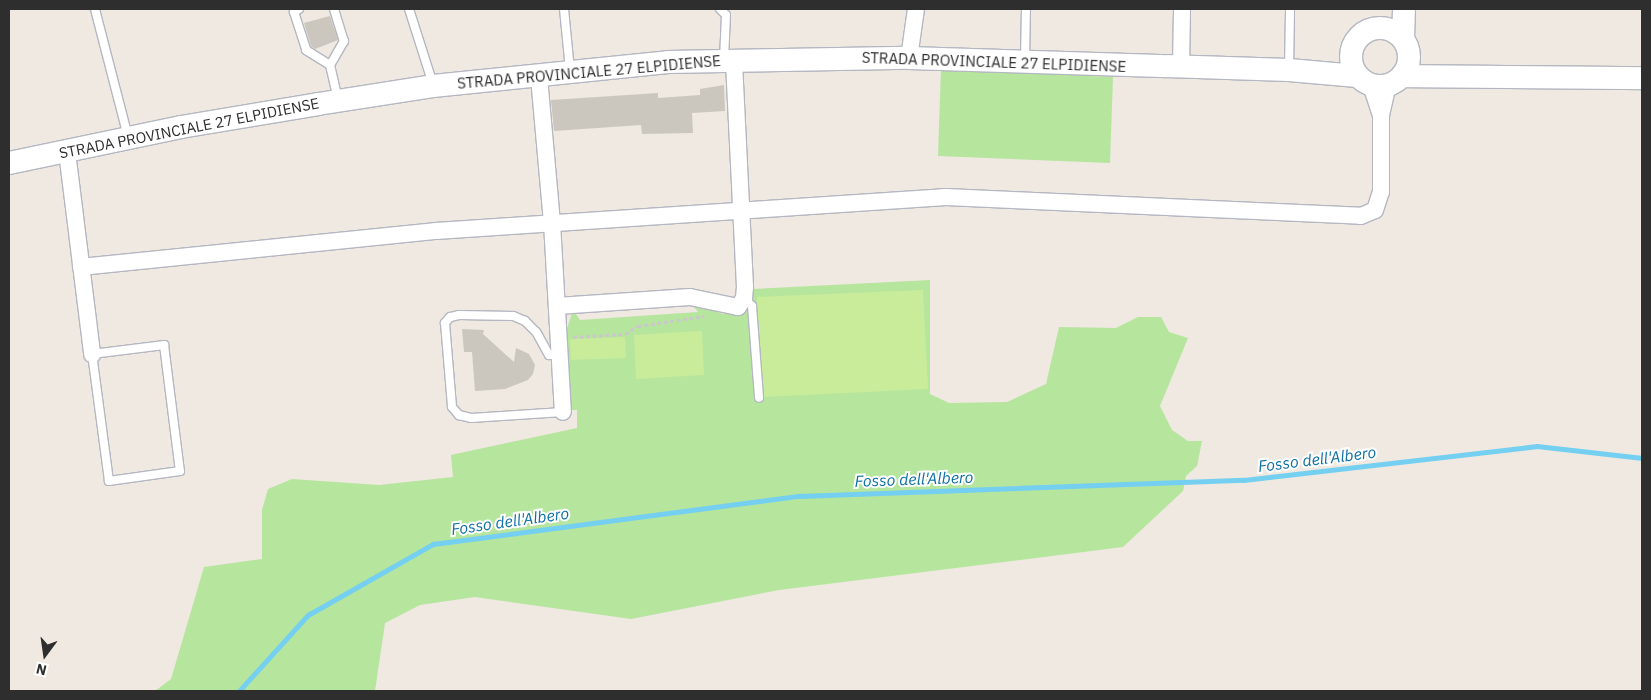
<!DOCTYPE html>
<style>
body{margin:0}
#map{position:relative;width:1651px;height:700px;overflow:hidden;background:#efe9e1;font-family:"IBM Plex Sans",sans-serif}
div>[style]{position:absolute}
.green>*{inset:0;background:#b6e59e}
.pitch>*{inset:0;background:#c9ec9a}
.stream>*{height:4.5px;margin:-2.25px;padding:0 2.25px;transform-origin:2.25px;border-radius:2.25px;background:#75cff0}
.building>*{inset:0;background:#cbc7bf}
.path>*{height:2.5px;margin-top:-1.25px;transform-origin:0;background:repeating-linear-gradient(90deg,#c9c9c9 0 4px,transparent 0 6.5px)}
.roads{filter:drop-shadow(1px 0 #b4b7c1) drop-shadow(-1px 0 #b4b7c1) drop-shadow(0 1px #b4b7c1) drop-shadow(0 -1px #b4b7c1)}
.lane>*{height:8px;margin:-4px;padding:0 4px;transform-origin:4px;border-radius:4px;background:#fff}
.street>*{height:16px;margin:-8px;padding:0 8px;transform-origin:8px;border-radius:8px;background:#fff}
.secondary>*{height:22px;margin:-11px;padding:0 11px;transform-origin:11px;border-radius:11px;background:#fff}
.secondary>.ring{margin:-11px;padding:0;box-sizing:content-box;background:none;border:22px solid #fff;border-radius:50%}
span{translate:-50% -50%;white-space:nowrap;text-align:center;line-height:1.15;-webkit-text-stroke:4px #fff;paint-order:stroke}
.street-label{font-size:15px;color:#2e2e2e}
.water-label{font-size:16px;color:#0d6fa3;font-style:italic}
.frame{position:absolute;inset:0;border:10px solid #2e2e2e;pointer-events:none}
.north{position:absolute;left:20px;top:630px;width:50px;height:50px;-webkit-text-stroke:4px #fff;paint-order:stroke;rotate:194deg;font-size:14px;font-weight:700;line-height:20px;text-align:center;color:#2e2e2e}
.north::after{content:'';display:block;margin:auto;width:18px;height:22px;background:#2e2e2e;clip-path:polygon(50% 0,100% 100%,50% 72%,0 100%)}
</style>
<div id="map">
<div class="green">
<div style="clip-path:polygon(941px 69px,1113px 77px,1110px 163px,938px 156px)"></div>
<div style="clip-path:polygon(930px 280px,930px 394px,949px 403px,1007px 402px,1046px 384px,1059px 327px,1116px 328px,1138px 317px,1161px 317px,1169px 332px,1188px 338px,1160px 406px,1172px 430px,1188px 441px,1202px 441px,1197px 466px,1186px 476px,1183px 491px,1123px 547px,779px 590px,631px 619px,475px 597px,420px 605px,385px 623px,375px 691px,155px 691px,171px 679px,204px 567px,262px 559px,262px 510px,268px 489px,292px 479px,379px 485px,453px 477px,451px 455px,577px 428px,577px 410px,567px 410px,565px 335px,573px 310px,580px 320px,698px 312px,691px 303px,723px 314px,743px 312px,754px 289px)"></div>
</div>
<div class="pitch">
<div style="clip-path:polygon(923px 290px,928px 389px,762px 397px,757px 297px)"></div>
<div style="clip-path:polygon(702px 331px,704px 375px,636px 379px,634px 335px)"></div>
<div style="clip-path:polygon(625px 337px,626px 358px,571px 360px,570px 339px)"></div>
</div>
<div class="stream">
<div style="left:239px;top:691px;width:103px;rotate:-47.8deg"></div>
<div style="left:308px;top:615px;width:144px;rotate:-29.6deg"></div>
<div style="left:433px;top:544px;width:370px;rotate:-7.5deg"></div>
<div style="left:800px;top:496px;width:444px;rotate:-2.1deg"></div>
<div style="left:1244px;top:480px;width:295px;rotate:-6.6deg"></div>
<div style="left:1537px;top:446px;width:106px;rotate:6.5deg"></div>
</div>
<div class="building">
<div style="clip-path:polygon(330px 16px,338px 40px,315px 49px,311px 46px,304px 23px)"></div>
<div style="clip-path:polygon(724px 85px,725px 111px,692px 113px,693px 133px,642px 134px,641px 125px,554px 131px,551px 100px,658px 93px,658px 98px,700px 95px,700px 89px)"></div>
<div style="clip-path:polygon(462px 329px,484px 330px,483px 334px,514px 362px,516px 348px,529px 354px,535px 365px,533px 374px,528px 380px,505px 389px,475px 391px,472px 352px,464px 352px)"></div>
</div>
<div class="path">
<div style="left:573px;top:337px;width:52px;rotate:-3.3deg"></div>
<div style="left:625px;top:334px;width:15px;rotate:-32deg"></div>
<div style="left:638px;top:326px;width:67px;rotate:-8.6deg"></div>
</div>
<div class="roads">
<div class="lane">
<div style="left:95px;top:9px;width:132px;rotate:75.5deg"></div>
<div style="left:299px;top:9px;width:6px;rotate:149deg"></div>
<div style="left:294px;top:12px;width:40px;rotate:72deg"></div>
<div style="left:306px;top:50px;width:28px;rotate:32deg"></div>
<div style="left:334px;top:9px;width:34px;rotate:73deg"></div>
<div style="left:344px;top:41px;width:28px;rotate:120deg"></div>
<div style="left:330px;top:65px;width:35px;rotate:77deg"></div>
<div style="left:409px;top:9px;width:79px;rotate:72.3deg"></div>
<div style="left:564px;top:9px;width:61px;rotate:84.4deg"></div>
<div style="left:720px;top:9px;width:8px;rotate:45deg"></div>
<div style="left:726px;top:15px;width:44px;rotate:92.6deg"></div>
<div style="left:1025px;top:60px;width:51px;rotate:-88.9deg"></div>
<div style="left:1289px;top:68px;width:59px;rotate:-89deg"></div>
<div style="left:744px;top:298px;width:11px;rotate:45deg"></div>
<div style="left:752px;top:306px;width:92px;rotate:85.6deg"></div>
<div style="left:164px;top:345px;width:127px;rotate:82.8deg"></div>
<div style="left:180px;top:471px;width:72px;rotate:172deg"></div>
<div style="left:109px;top:481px;width:128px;rotate:-97.6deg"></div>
<div style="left:92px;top:354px;width:73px;rotate:-7.1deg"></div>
<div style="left:560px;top:354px;width:11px;rotate:175deg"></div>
<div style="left:549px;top:355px;width:26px;rotate:-119deg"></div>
<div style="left:536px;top:332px;width:16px;rotate:-135deg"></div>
<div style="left:525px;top:321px;width:13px;rotate:-157deg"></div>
<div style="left:513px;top:316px;width:54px;rotate:-178.9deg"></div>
<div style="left:459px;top:315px;width:9px;rotate:167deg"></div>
<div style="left:450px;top:317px;width:8px;rotate:130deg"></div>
<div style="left:445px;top:323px;width:84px;rotate:85.2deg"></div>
<div style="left:452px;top:407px;width:11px;rotate:49deg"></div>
<div style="left:459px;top:415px;width:12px;rotate:14deg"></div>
<div style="left:471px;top:418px;width:92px;rotate:-3.7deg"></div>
</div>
<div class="street">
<div style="left:909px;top:58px;width:49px;rotate:-81.9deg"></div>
<div style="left:1181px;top:67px;width:58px;rotate:-89deg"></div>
<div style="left:539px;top:77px;width:147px;rotate:84.9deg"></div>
<div style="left:552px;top:223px;width:189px;rotate:86.7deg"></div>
<div style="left:1371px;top:85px;width:32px;rotate:72deg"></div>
<div style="left:67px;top:152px;width:204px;rotate:82.9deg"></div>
<div style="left:81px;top:267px;width:357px;rotate:-5.8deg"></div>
<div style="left:436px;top:231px;width:511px;rotate:-3.81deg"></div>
<div style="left:946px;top:197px;width:415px;rotate:2.6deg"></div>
<div style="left:1361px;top:216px;width:15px;rotate:-23deg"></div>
<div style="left:1375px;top:210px;width:19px;rotate:-72deg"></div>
<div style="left:1381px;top:192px;width:77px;rotate:-90deg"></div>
<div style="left:1381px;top:115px;width:31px;rotate:-77deg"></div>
<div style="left:557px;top:306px;width:133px;rotate:-3.9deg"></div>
<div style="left:690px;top:297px;width:49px;rotate:11.8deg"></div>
<div style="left:738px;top:307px;width:11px;rotate:-56deg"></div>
<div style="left:744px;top:298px;width:11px;rotate:-85deg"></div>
<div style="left:745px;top:287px;width:227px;rotate:-92.8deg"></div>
</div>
<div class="secondary">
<div class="ring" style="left:1351px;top:28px;width:36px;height:36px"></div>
<div style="left:1403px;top:38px;width:29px;rotate:-88deg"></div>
<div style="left:1402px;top:76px;width:240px;rotate:0.5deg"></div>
<div style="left:9px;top:163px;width:176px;rotate:-11.8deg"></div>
<div style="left:181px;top:127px;width:139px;rotate:-9.5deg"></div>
<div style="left:318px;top:104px;width:116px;rotate:-8.9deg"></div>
<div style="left:433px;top:86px;width:236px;rotate:-5.8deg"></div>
<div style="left:668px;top:62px;width:241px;rotate:-1deg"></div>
<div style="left:909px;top:58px;width:380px;rotate:1.8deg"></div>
<div style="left:1289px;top:70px;width:68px;rotate:5deg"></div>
</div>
</div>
<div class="street-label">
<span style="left:994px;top:62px;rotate:2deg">STRADA PROVINCIALE 27 ELPIDIENSE</span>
<span style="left:589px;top:72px;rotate:-5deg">STRADA PROVINCIALE 27 ELPIDIENSE</span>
<span style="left:189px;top:128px;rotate:-11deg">STRADA PROVINCIALE 27 ELPIDIENSE</span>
</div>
<div class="water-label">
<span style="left:1317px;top:459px;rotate:-7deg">Fosso dell'Albero</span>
<span style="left:914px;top:479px;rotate:-2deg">Fosso dell'Albero</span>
<span style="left:510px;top:521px;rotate:-8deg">Fosso dell'Albero</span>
</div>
<div class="frame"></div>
<div class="north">N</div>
</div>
